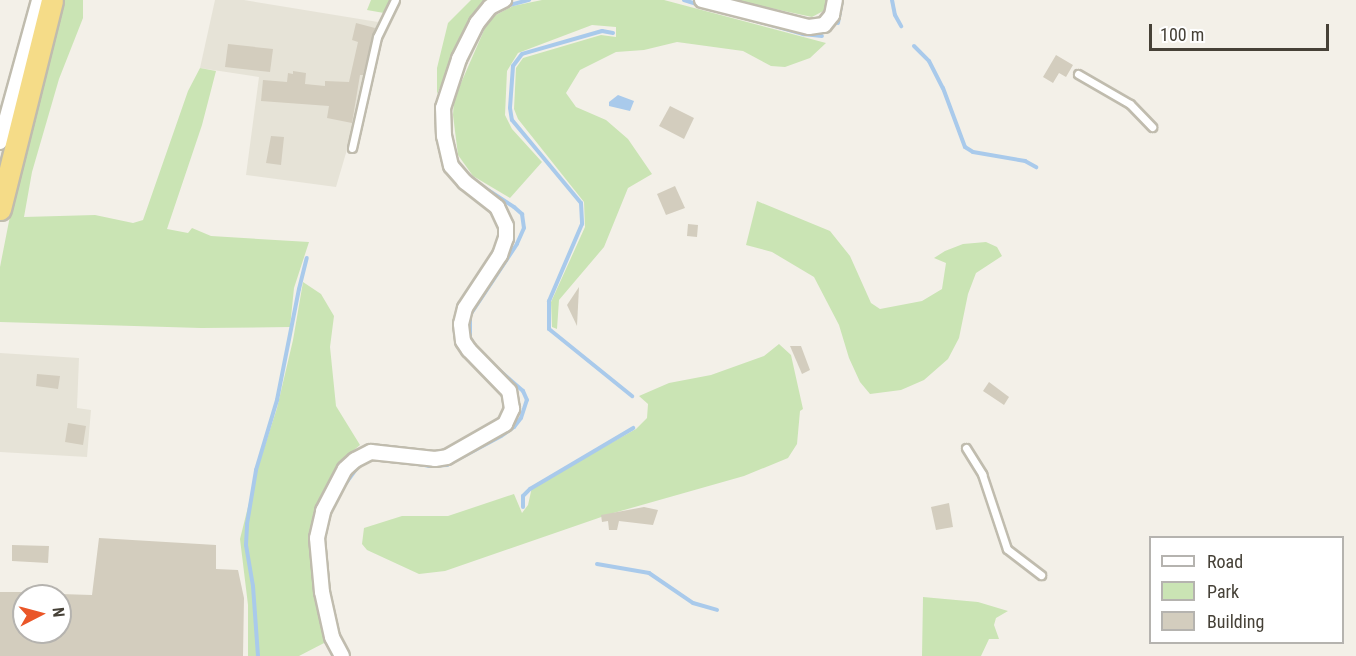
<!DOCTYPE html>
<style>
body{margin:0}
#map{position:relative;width:1356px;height:656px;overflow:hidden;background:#f3f0e8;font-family:"Roboto Condensed",sans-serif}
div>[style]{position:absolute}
.residential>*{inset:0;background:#e6e3d7}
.green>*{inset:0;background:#cae4b4}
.water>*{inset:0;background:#a9caeb}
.stream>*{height:4px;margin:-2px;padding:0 2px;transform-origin:2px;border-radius:2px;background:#a9caeb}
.building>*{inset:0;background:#d3cdbe}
.roads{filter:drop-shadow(2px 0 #c0bcae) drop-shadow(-2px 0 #c0bcae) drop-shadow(0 2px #c0bcae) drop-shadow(0 -2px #c0bcae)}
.service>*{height:7px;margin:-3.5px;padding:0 3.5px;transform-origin:3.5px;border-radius:3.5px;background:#fff}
.minor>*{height:14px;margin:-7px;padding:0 7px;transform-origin:7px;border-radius:7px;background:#fff}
.trunk>*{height:21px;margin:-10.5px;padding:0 10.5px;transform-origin:10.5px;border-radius:10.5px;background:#f5dc88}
span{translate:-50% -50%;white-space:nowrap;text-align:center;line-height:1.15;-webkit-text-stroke:5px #fff;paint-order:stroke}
.legend{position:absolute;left:1149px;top:536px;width:195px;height:108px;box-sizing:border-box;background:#fff;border:2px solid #b5b3af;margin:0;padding:8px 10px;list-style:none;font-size:18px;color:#464137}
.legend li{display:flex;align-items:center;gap:12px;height:30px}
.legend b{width:30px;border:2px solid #b5b3af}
.north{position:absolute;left:12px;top:584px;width:60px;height:60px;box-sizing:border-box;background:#fff;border:2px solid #b5b3af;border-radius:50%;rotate:84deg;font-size:16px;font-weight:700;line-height:24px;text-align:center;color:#464137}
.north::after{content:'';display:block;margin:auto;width:21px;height:27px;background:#ea5628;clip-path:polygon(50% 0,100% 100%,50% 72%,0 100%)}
.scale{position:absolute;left:1149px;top:24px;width:180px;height:27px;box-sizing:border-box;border:3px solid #464137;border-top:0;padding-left:8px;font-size:18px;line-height:21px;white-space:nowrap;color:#464137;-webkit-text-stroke:4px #fff;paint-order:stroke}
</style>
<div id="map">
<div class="residential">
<div style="clip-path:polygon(215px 0,244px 0,378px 22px,368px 52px,356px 119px,336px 187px,246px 175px,259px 77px,200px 68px)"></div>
<div style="clip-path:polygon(0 353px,79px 358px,77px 408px,91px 410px,87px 457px,0 452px)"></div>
</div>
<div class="green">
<div style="clip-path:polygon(65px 0,83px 0,83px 18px,59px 79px,32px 172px,24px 217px,95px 215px,133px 223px,143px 220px,188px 91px,200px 68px,216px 71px,202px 125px,167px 229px,188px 233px,192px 228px,211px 236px,309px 242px,294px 288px,290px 327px,201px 328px,0 322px,0 267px,10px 216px)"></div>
<div style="clip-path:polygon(371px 0,391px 0,384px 13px,367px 10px)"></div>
<div style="clip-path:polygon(471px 0,489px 0,473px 16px,437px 94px,437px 68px,448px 23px)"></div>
<div style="clip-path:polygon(542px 0,664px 0,826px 43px,810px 58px,785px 67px,771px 66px,743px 51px,677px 42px,644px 50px,616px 52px,580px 70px,566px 93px,576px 107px,606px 120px,628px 139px,652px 174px,628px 188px,604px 247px,559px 300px,557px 329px,552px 327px,551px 302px,585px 227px,584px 202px,518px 119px,514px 109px,516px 68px,523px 58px,601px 35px,616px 37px,616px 27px,592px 25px,518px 53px,507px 71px,505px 115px,512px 129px,542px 162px,510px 198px,473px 176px,458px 155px,453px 115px,454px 99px,485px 28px,494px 16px,513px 6px)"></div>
<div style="clip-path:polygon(733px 0,829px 0,827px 9px,812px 17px)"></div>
<div style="clip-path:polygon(757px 201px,830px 231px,850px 256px,871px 303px,880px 309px,922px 301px,942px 289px,946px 263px,934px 258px,945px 251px,963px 244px,986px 242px,997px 247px,1002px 256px,976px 273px,968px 294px,959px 338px,948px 359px,924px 380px,901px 390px,870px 394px,860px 382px,849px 358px,839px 325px,814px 277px,772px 252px,746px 245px)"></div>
<div style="clip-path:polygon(303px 282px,321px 294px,334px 316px,330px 347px,336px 406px,360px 445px,348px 455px,329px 483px,320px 499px,311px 533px,312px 564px,326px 642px,299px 656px,248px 656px,248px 605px,240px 539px,258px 467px,277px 408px,293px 340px)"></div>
<div style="clip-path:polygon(779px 344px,791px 355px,803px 409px,800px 411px,797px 444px,788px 458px,744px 476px,610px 514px,445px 571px,419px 574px,367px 550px,362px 544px,364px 528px,402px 516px,448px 516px,514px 494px,522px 513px,528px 505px,532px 487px,636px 429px,647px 418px,648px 404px,639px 396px,669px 383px,711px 375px,764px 356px)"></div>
<div style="clip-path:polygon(923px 597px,978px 602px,1008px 611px,996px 618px,994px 625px,999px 639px,989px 639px,981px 656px,922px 656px)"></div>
</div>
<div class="water">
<div style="clip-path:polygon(618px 95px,634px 101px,630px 111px,609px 106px,609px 102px)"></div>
</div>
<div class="stream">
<div style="left:684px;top:0;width:16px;rotate:18deg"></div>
<div style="left:892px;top:0;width:15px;rotate:79deg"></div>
<div style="left:895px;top:15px;width:13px;rotate:61deg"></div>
<div style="left:506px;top:6px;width:24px;rotate:-15deg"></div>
<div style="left:735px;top:15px;width:71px;rotate:15.6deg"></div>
<div style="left:803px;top:34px;width:19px;rotate:6deg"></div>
<div style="left:838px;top:23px;width:23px;rotate:-80deg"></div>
<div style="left:613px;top:33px;width:11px;rotate:-170deg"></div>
<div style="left:602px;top:31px;width:83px;rotate:164deg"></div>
<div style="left:522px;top:54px;width:15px;rotate:127deg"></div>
<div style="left:513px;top:66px;width:42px;rotate:94.1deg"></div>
<div style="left:510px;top:108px;width:12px;rotate:81deg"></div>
<div style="left:512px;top:120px;width:108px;rotate:50.3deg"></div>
<div style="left:581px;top:203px;width:21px;rotate:87deg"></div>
<div style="left:582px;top:224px;width:84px;rotate:113.2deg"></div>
<div style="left:549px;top:301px;width:28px;rotate:90deg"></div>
<div style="left:549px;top:329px;width:107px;rotate:38.9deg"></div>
<div style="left:914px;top:46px;width:21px;rotate:45deg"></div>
<div style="left:929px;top:61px;width:30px;rotate:63deg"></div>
<div style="left:943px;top:88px;width:63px;rotate:69.6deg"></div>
<div style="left:965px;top:147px;width:9px;rotate:32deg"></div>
<div style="left:973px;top:152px;width:53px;rotate:9.8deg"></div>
<div style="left:1025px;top:161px;width:13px;rotate:29deg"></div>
<div style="left:474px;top:181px;width:48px;rotate:33deg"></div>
<div style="left:514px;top:207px;width:11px;rotate:41deg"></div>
<div style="left:522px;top:214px;width:14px;rotate:82deg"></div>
<div style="left:524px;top:228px;width:17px;rotate:114deg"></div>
<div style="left:517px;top:244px;width:85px;rotate:123.5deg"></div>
<div style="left:470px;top:315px;width:23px;rotate:90deg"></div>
<div style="left:470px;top:338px;width:14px;rotate:60deg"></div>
<div style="left:407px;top:462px;width:22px;rotate:10deg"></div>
<div style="left:429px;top:466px;width:18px;rotate:-3deg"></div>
<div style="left:447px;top:465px;width:61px;rotate:-28.2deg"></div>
<div style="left:501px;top:436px;width:16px;rotate:-35deg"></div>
<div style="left:514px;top:427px;width:11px;rotate:-52deg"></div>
<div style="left:521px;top:418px;width:19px;rotate:-72deg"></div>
<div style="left:527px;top:400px;width:10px;rotate:-114deg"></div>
<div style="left:523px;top:391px;width:52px;rotate:-138.9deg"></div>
<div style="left:343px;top:487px;width:26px;rotate:-54deg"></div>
<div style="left:523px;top:507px;width:11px;rotate:-90deg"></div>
<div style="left:523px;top:496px;width:10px;rotate:-45deg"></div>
<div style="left:530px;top:489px;width:120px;rotate:-30.6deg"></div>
<div style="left:597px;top:564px;width:53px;rotate:9.8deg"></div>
<div style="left:649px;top:573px;width:53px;rotate:34.3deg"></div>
<div style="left:693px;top:603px;width:25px;rotate:16deg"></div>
<div style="left:258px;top:656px;width:70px;rotate:-94.1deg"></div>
<div style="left:253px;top:586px;width:42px;rotate:-99.7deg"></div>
<div style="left:246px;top:545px;width:21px;rotate:-87deg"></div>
<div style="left:247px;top:524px;width:55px;rotate:-80.5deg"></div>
<div style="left:256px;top:470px;width:73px;rotate:-73.3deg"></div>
<div style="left:277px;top:400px;width:113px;rotate:-78.8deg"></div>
<div style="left:299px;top:289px;width:32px;rotate:-76deg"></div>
</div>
<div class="building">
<div style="clip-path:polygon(356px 23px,375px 28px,363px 75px,360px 75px,352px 123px,327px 118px,329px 106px,261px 101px,263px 80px,287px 82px,288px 73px,293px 74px,293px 71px,306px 73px,305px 84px,325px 86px,325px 81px,349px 82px,358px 42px,352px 40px)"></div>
<div style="clip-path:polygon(228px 44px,273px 49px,270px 72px,225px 67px)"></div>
<div style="clip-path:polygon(1056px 55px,1073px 65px,1066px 77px,1059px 73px,1053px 83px,1043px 77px)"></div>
<div style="clip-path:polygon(670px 106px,694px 118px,684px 139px,659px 126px)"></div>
<div style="clip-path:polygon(271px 136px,284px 137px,281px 165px,266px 163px)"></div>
<div style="clip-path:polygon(675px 186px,685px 208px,666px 215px,657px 194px)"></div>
<div style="clip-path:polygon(688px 224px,698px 225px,697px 237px,687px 236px)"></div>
<div style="clip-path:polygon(579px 287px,577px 326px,567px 305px)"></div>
<div style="clip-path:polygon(790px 346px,801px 346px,810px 370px,802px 374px)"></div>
<div style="clip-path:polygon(37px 374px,60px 376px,58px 389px,36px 386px)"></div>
<div style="clip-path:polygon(989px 382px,1009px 397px,1004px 405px,983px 391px)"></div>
<div style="clip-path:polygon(68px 423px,86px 426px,83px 445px,65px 442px)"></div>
<div style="clip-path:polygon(949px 503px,953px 527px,936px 530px,931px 507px)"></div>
<div style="clip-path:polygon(644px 507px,658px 510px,653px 525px,619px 521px,617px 530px,609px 530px,608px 521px,602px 522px,601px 515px)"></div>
<div style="clip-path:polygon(99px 538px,216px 545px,216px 569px,238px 570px,244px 598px,243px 656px,0 656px,0 592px,24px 592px,24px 632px,60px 632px,60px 594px,92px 595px)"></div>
<div style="clip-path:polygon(12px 545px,49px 546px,48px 563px,12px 561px)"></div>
</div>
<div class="roads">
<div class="service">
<div style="left:1078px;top:74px;width:60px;rotate:30deg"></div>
<div style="left:1130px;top:104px;width:32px;rotate:46deg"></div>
<div style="left:352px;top:148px;width:114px;rotate:-77.3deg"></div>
<div style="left:377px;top:37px;width:41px;rotate:-64.1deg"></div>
<div style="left:966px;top:448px;width:31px;rotate:58deg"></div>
<div style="left:982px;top:474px;width:79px;rotate:71.6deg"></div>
<div style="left:1007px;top:549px;width:43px;rotate:37.4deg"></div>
</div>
<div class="minor">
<div style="left:702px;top:0;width:110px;rotate:14.2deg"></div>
<div style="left:809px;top:27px;width:15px;rotate:-8deg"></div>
<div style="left:824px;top:25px;width:13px;rotate:-51deg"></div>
<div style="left:832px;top:15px;width:15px;rotate:-79deg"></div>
<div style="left:0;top:142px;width:147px;rotate:-74.6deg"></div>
<div style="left:342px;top:656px;width:21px;rotate:-118deg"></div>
<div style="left:332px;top:637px;width:46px;rotate:-102.5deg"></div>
<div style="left:322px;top:592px;width:54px;rotate:-95.3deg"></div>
<div style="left:317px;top:538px;width:28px;rotate:-77deg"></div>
<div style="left:323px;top:511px;width:47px;rotate:-62.4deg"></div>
<div style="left:345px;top:469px;width:13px;rotate:-42deg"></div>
<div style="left:355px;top:460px;width:18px;rotate:-27deg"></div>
<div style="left:371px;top:452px;width:64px;rotate:6.2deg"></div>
<div style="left:435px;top:459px;width:12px;rotate:-9deg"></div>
<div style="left:447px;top:457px;width:67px;rotate:-29.6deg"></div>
<div style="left:505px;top:424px;width:17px;rotate:-65deg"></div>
<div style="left:512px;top:409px;width:18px;rotate:-99deg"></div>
<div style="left:509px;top:391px;width:57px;rotate:-134.3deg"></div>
<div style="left:469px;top:350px;width:11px;rotate:-124deg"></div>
<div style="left:463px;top:341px;width:17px;rotate:-97deg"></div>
<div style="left:461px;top:324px;width:16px;rotate:-76deg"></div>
<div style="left:465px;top:308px;width:64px;rotate:-56.6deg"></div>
<div style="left:500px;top:255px;width:18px;rotate:-71deg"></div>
<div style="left:506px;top:238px;width:12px;rotate:-90deg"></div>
<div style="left:506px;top:226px;width:21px;rotate:-115deg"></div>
<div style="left:497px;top:207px;width:41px;rotate:-142deg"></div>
<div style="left:465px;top:182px;width:21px;rotate:-131deg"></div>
<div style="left:451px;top:166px;width:31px;rotate:-103deg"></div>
<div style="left:444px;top:136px;width:28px;rotate:-92deg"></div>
<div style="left:443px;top:108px;width:52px;rotate:-71.9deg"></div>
<div style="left:459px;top:59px;width:40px;rotate:-63.4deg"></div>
<div style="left:477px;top:23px;width:21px;rotate:-51deg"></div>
<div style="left:490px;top:7px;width:16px;rotate:-27deg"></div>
</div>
<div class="trunk">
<div style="left:0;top:209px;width:215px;rotate:-76deg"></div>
</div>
</div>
<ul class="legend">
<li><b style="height:8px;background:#fff"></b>Road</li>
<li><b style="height:16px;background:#cae4b4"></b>Park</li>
<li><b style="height:16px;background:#d3cdbe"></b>Building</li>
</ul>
<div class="north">N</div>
<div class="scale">100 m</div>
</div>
